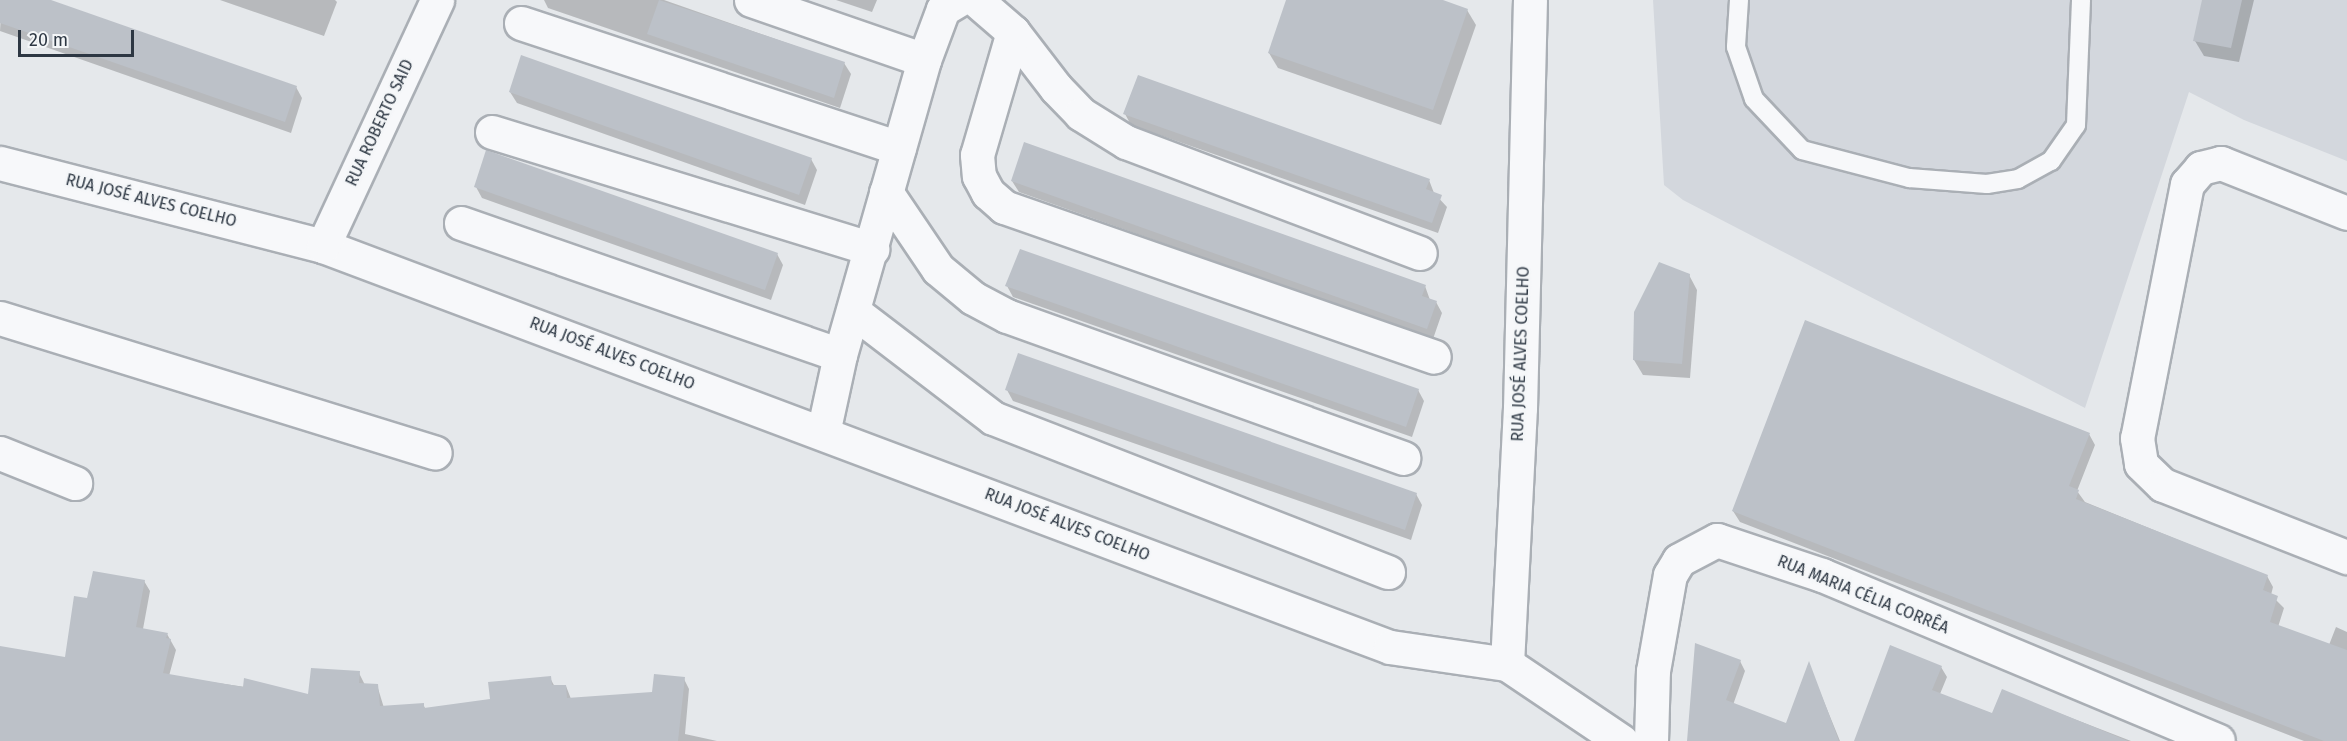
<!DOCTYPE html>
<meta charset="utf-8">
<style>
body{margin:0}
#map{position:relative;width:2347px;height:741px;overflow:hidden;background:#e5e8eb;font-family:"Fira Sans",sans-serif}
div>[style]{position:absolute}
.built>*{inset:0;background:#d3d7dd}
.shadow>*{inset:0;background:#0003}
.building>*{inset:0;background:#bcc1c8}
.roads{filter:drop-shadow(2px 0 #aaafb5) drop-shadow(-2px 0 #aaafb5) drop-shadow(0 2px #aaafb5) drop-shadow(0 -2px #aaafb5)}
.service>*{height:18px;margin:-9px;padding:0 9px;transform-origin:9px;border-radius:9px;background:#f7f8fa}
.minor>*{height:33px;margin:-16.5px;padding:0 16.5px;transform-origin:16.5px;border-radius:16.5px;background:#f7f8fa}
span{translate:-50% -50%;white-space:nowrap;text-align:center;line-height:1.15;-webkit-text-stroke:4.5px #f4f6f8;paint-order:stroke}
.street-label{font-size:16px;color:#2d3743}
.scale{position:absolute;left:18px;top:30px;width:116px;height:27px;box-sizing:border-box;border:3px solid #2d3743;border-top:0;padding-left:8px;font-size:18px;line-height:21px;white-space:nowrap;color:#2d3743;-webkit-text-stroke:4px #f4f6f8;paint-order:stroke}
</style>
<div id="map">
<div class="built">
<div style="clip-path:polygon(1653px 0,2347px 0,2347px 161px,2244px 120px,2189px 92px,2085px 408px,1683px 200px,1664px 185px)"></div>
</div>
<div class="shadow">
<div style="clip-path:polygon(2px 0,47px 0,296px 87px,302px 98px,291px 133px,0 31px)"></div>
<div style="clip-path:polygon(220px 0,335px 0,337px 2px,324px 36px)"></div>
<div style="clip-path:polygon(544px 0,664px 0,844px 63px,851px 74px,840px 108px,548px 8px)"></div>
<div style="clip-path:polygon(836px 0,877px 0,872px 12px)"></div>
<div style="clip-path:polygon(1287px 0,1439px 0,1467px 10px,1476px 25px,1441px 125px,1278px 68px,1269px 53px)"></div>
<div style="clip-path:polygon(2204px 0,2254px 0,2239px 62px,2204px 56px,2195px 41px)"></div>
<div style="clip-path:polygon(510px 92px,811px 159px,817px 170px,805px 205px,517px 103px)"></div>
<div style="clip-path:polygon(1125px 114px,1429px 180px,1434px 193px,1447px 207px,1438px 233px,1131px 125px)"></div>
<div style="clip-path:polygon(1012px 181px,1425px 286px,1430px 300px,1436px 302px,1442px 313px,1433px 339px,1019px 192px)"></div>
<div style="clip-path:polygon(476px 187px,777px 254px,783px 265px,771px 300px,482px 198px)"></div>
<div style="clip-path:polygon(1689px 275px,1697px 290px,1690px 378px,1643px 375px,1634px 360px)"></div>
<div style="clip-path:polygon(1007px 286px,1418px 390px,1424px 401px,1412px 437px,1013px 297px)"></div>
<div style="clip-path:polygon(1007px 390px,1416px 494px,1422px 505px,1411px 540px,1013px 401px)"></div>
<div style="clip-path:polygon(2089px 434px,2095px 445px,2077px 491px,2085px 502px,2267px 576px,2273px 587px,2271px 595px,2284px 608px,2278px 627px,2329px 645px,2336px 627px,2347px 632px,2347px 741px,2304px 741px,1740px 522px,1733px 511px)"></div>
<div style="clip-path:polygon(144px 581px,150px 591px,143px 629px,167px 634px,176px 650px,169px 676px,309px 696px,359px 673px,365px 685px,377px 685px,384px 708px,423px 704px,426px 710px,492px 701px,550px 678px,555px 687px,566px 686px,571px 699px,654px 694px,684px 679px,689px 689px,685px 734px,717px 741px,0 741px,0 647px,66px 659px,89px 600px)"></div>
<div style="clip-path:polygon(1740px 661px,1745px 671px,1733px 705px,1787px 725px,1809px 665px,1840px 741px,1688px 741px)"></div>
<div style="clip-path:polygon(1941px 667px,1947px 677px,1940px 694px,1993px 714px,2002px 691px,2131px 741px,1855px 741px)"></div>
</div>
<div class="building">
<div style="clip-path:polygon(0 0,51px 0,297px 86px,285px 122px,0 23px)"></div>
<div style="clip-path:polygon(659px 0,845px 62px,834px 98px,647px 34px)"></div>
<div style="clip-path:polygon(1286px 0,1443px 0,1468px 9px,1433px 110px,1268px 53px)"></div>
<div style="clip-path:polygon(2202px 0,2242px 0,2231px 48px,2193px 41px)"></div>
<div style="clip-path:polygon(521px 55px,812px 158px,799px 195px,509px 92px)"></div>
<div style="clip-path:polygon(1138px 75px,1430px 179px,1426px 189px,1442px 195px,1432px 223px,1123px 114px)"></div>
<div style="clip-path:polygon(1024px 142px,1426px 285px,1422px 296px,1437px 301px,1427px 329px,1011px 181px)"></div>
<div style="clip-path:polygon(486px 150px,778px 253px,765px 290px,474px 187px)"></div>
<div style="clip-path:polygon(1020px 249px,1419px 389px,1406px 427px,1005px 286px)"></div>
<div style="clip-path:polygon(1659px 262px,1690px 274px,1682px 364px,1633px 360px,1634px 312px)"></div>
<div style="clip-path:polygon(1805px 320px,2090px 433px,2069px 486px,2079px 490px,2076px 499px,2268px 575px,2263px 590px,2278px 596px,2270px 622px,2347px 650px,2347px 741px,2324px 741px,1732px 511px)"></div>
<div style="clip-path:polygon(1018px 353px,1417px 493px,1405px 530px,1005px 390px)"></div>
<div style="clip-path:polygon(93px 571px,145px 580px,136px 627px,168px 633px,166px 638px,171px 639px,163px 673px,243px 687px,244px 678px,308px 694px,311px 668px,360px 671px,359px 683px,378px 684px,380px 706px,424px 703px,424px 708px,490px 699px,488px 682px,551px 676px,552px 685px,566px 685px,567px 698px,652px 692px,654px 674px,685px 677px,678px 741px,0 741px,0 646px,65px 657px,74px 596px,87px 598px)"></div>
<div style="clip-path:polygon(1695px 643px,1741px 660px,1726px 700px,1786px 723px,1809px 661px,1839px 741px,1687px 741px)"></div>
<div style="clip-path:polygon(1890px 645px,1942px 666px,1932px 690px,1992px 713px,2002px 689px,2128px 741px,1854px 741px)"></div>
</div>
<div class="roads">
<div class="service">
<div style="left:1739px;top:0;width:47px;rotate:93.7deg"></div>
<div style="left:1736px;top:47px;width:55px;rotate:70.9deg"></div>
<div style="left:1754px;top:99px;width:70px;rotate:46.7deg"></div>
<div style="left:1802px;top:150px;width:111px;rotate:14.7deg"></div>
<div style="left:1909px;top:178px;width:78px;rotate:4.4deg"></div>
<div style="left:1987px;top:184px;width:31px;rotate:-9deg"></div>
<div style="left:2018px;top:179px;width:38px;rotate:-29deg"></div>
<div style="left:2051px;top:161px;width:44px;rotate:-55.2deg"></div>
<div style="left:2076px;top:125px;width:125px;rotate:-87.7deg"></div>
</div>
<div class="minor">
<div style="left:751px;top:0;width:183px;rotate:19.1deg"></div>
<div style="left:976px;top:0;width:49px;rotate:40.9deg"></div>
<div style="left:1013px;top:32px;width:71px;rotate:52.5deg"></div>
<div style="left:1056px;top:88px;width:36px;rotate:46deg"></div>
<div style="left:1081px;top:114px;width:53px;rotate:31.9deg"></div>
<div style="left:1126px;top:142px;width:314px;rotate:20.7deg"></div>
<div style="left:521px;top:23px;width:398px;rotate:18.3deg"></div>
<div style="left:1013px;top:32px;width:128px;rotate:106.3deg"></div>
<div style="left:977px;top:155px;width:21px;rotate:85deg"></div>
<div style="left:979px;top:176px;width:19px;rotate:62deg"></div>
<div style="left:988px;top:193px;width:21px;rotate:41deg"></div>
<div style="left:1004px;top:207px;width:455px;rotate:19.2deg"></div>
<div style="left:492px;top:132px;width:398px;rotate:17.1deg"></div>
<div style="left:0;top:163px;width:333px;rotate:14.4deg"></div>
<div style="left:323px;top:246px;width:1140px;rotate:20.6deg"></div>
<div style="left:1390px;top:647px;width:118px;rotate:8.3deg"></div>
<div style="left:1507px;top:664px;width:256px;rotate:-87.1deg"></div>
<div style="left:1520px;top:408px;width:408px;rotate:-88.6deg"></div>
<div style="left:886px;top:192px;width:93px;rotate:56deg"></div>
<div style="left:938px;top:269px;width:45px;rotate:39.6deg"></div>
<div style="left:973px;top:298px;width:38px;rotate:28deg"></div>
<div style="left:1007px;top:316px;width:421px;rotate:19.7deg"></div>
<div style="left:2347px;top:213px;width:136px;rotate:-158.4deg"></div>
<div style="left:2221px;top:163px;width:21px;rotate:166deg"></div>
<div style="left:2201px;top:168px;width:21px;rotate:131deg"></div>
<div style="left:2187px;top:184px;width:259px;rotate:101.1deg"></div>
<div style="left:2137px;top:438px;width:26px;rotate:81deg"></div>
<div style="left:2141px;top:464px;width:30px;rotate:44deg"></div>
<div style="left:2163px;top:485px;width:198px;rotate:21.4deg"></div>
<div style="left:461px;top:223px;width:401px;rotate:19.2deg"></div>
<div style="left:323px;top:246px;width:271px;rotate:-65.1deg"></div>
<div style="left:853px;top:311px;width:176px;rotate:37.4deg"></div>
<div style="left:993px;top:418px;width:424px;rotate:21.3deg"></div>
<div style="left:0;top:318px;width:455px;rotate:17.2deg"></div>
<div style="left:823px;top:433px;width:80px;rotate:-77.7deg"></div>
<div style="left:840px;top:355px;width:307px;rotate:-74.1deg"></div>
<div style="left:924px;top:60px;width:54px;rotate:-69.6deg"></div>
<div style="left:943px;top:9px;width:17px;rotate:-31deg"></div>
<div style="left:0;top:453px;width:81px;rotate:21.8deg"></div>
<div style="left:1507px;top:664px;width:138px;rotate:34deg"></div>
<div style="left:1651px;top:741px;width:70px;rotate:-88.4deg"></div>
<div style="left:1653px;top:671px;width:97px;rotate:-80deg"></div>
<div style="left:1670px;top:575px;width:17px;rotate:-59deg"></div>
<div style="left:1679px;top:560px;width:43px;rotate:-27.8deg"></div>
<div style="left:1717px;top:540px;width:111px;rotate:18.4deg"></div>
<div style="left:1822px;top:575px;width:429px;rotate:22.7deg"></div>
</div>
</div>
<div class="street-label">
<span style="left:380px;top:123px;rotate:-65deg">RUA ROBERTO SAID</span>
<span style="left:151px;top:201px;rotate:14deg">RUA JOSÉ ALVES COELHO</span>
<span style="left:612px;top:354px;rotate:21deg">RUA JOSÉ ALVES COELHO</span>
<span style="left:1521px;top:354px;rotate:-88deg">RUA JOSÉ ALVES COELHO</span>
<span style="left:1067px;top:525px;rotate:21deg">RUA JOSÉ ALVES COELHO</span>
<span style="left:1863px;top:595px;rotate:22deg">RUA MARIA CÉLIA CORRÊA</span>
</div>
<div class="scale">20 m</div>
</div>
